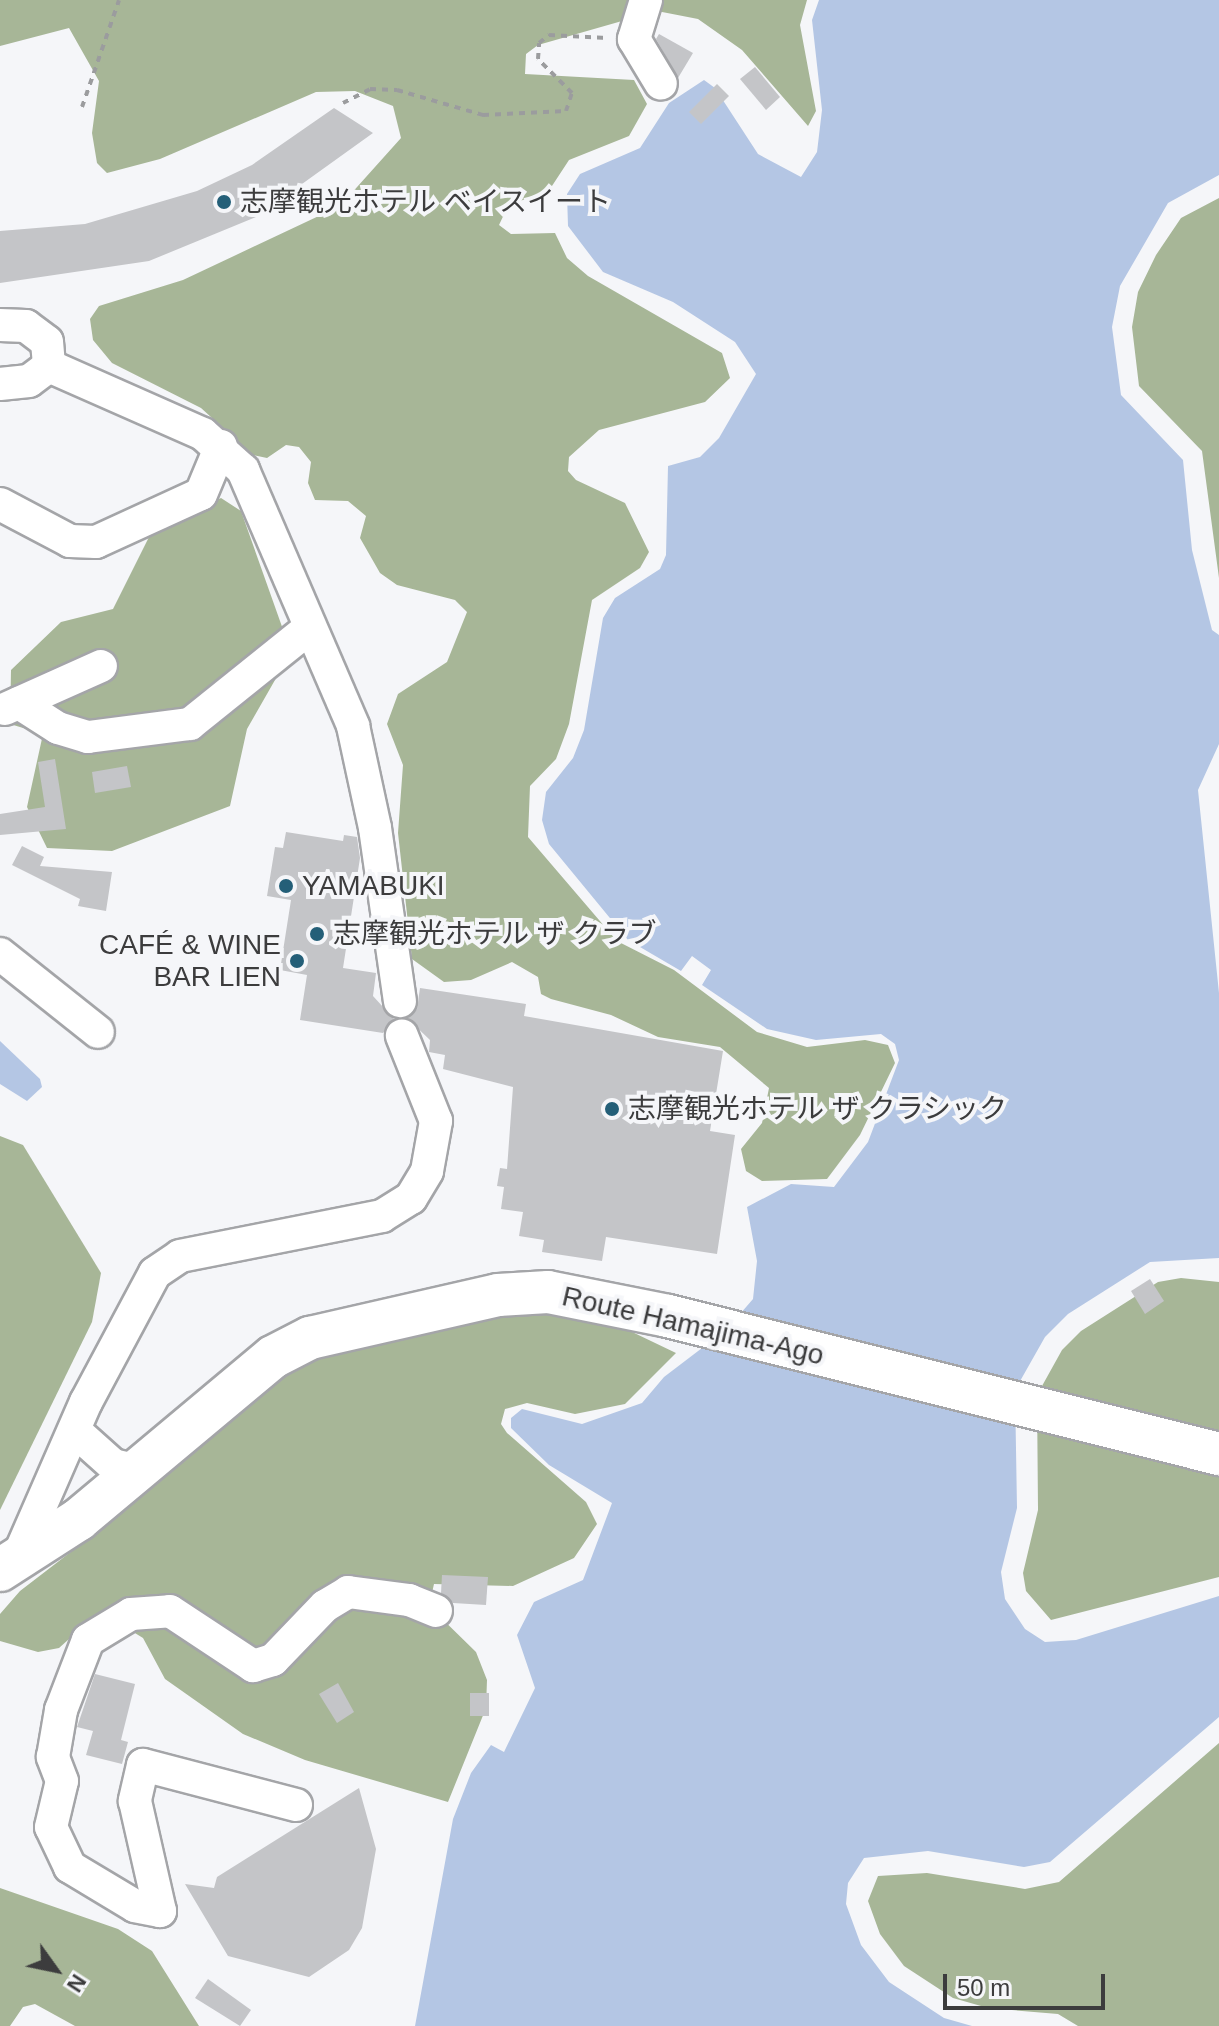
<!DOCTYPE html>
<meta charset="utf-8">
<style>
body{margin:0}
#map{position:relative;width:1219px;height:2026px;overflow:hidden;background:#f5f6f9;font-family:Helvetica,"Noto Sans JP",sans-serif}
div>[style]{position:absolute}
.forest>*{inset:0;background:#a7b697}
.water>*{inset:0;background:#b4c6e4}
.building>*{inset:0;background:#c4c5c8}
.path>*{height:4px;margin-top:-2px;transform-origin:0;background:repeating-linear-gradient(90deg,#9b9c9e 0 6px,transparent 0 12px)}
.roads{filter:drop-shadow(2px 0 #a4a5a8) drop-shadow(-2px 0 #a4a5a8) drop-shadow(0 2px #a4a5a8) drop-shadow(0 -2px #a4a5a8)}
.minor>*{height:32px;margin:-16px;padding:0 16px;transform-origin:16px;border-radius:16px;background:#fff}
.major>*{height:42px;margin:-21px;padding:0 21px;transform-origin:21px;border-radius:21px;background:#fff}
.dots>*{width:22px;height:22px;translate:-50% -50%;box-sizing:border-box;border:4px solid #f5f6f9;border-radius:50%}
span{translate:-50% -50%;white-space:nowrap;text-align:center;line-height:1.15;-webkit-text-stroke:8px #f5f6f9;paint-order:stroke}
.poi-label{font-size:28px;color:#3c3c3d}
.left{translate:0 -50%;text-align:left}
.right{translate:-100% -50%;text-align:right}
.street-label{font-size:28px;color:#3c3c3d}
.north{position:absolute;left:16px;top:1930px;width:80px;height:80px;-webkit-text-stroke:6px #f5f6f9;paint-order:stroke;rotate:123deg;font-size:22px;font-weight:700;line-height:32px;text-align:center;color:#3c3c3d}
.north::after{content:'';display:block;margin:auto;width:28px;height:36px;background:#3c3c3d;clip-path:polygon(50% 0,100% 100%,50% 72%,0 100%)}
.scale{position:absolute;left:943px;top:1974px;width:162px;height:36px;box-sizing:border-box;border:4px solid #3c3c3d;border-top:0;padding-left:10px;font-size:24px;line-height:28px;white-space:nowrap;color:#3c3c3d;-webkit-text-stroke:6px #f5f6f9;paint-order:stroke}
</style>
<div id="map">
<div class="forest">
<div style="clip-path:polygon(0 0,807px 0,800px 25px,816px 111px,808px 126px,742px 50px,698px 19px,657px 11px,538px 45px,526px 54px,525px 74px,634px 80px,647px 104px,629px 136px,569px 160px,550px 189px,508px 206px,499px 225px,511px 234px,555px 233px,567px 258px,588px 276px,722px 353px,730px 378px,705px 402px,599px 430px,569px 457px,568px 471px,576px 480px,625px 503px,649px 552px,640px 568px,592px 600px,569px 724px,556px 759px,530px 786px,528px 837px,617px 941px,674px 970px,757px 1032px,807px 1047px,865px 1040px,888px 1045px,895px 1063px,860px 1135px,827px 1179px,762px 1181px,746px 1171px,741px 1149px,762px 1123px,769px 1088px,720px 1047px,658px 1037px,611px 1015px,551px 999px,541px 994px,538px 977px,512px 962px,471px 980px,444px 982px,412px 959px,398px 833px,403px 765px,387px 724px,398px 694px,447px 662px,467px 612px,455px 600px,397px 585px,380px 573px,360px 538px,366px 516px,348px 501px,315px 500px,308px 483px,311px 462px,299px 447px,286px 445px,267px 458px,253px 455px,201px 408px,112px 363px,93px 340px,90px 319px,99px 306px,183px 280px,340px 206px,401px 138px,393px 106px,355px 91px,316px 92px,160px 159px,107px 173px,97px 163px,92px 133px,99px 81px,69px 28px,0 46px)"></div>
<div style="clip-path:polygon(1219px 198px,1219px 578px,1202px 451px,1139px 386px,1132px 327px,1138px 292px,1156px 255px,1181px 218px)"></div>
<div style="clip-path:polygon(221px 498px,241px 511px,291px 652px,247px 729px,230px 806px,112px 851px,47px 848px,27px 807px,43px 734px,10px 724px,11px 670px,61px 622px,113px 609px,151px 533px)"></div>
<div style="clip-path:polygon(0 1136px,23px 1145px,101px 1273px,92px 1322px,0 1510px)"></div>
<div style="clip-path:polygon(1181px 1278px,1219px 1282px,1219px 1577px,1051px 1620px,1026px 1591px,1023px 1573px,1038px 1510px,1037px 1395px,1062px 1350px,1081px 1331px,1158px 1282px)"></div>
<div style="clip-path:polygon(535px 1307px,628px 1330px,676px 1353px,625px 1404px,575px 1414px,527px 1403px,505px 1409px,501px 1424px,507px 1433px,586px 1502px,597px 1524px,574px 1558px,513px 1586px,434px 1584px,429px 1606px,476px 1652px,487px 1680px,486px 1708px,448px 1802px,305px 1760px,243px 1734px,165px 1679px,143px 1638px,130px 1630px,78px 1631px,59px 1648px,38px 1652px,0 1641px,0 1614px,20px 1591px,98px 1531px,229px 1406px,319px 1349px)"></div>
<div style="clip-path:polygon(1219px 1743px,1219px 2026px,1078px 2026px,1058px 2014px,988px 2008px,953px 1998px,904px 1966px,880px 1934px,868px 1901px,878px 1876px,927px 1873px,1025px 1889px,1059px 1882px)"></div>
<div style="clip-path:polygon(0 1888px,118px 1929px,152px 1951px,199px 2026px,75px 2026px,35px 2004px,23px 2007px,10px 2026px,0 2026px)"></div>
</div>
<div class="water">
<div style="clip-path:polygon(819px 0,1219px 0,1219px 175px,1168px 203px,1120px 286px,1112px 327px,1121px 395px,1183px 460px,1192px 550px,1212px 630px,1219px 635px,1219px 744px,1198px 790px,1219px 993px,1219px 1258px,1150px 1262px,1068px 1314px,1045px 1337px,1015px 1390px,1017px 1508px,1001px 1572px,1005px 1599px,1025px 1629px,1045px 1642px,1076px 1640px,1219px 1596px,1219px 1717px,1050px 1862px,1024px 1867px,928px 1851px,864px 1858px,848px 1883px,846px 1904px,861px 1945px,889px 1982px,944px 2018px,972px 2026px,415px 2026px,453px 1819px,471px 1773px,491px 1745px,504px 1752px,535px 1688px,517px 1635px,534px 1602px,583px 1580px,612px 1503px,549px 1465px,511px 1428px,511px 1418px,522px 1409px,582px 1424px,642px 1403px,664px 1377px,727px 1329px,753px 1299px,757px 1261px,747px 1207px,791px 1184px,834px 1187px,868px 1142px,899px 1060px,895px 1044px,881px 1034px,816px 1040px,767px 1029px,702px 985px,711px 970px,692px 956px,681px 971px,628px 940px,549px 844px,542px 820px,546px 792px,573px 758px,584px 730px,603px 618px,615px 598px,660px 569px,666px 555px,668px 466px,700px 457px,719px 438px,756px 374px,735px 342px,673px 302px,603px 272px,568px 226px,567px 194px,580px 174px,640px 148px,669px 103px,704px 80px,715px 88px,758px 154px,801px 177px,817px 152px,822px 110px,812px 20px)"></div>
<div style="clip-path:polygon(0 1041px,40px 1079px,42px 1087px,27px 1101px,0 1084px)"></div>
</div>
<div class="building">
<div style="clip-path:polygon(659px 34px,693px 53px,678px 78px,656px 39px)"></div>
<div style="clip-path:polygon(755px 67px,780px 97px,766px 110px,740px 79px)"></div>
<div style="clip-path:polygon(717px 84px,729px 96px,701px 124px,689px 112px)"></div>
<div style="clip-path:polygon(334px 108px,373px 133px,256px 217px,149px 261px,0 283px,0 231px,85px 224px,197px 191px,252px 165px)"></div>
<div style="clip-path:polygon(55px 759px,66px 829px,0 835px,0 814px,45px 807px,38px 762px)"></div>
<div style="clip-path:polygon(127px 766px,131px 787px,95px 793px,92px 772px)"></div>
<div style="clip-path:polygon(286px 832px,343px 841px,344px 835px,357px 837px,360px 858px,343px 968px,376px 973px,373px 996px,394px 1019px,383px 1033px,300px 1020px,307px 975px,280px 970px,291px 900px,267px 896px,275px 847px,283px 848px)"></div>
<div style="clip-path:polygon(22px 846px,44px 857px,40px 866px,112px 872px,106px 911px,78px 906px,80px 899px,12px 865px)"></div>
<div style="clip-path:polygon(420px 988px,526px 1004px,524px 1016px,723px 1051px,710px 1131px,735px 1135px,717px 1254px,606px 1237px,602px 1261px,542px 1252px,544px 1240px,519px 1236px,523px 1212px,501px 1209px,504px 1187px,497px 1186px,500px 1168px,507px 1169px,513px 1087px,443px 1069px,445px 1055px,429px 1052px,430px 1040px,407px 1018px,417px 1009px)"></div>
<div style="clip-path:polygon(1150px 1279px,1164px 1301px,1145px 1314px,1131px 1291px)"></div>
<div style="clip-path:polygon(442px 1575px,488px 1577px,486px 1605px,453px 1603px,441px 1593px)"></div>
<div style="clip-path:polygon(95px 1674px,135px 1684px,121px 1740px,128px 1742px,122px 1764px,86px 1755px,93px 1731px,77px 1727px)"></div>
<div style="clip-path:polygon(338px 1683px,354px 1712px,337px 1723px,319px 1694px)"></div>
<div style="clip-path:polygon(470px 1693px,489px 1693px,489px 1716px,470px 1716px)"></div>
<div style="clip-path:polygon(359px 1788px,376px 1849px,362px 1928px,349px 1950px,309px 1977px,228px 1956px,185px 1884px,214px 1888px,217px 1877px)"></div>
<div style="clip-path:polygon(208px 1979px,251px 2010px,240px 2026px,195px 1998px)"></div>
</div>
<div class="path">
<div style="left:343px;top:103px;width:30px;rotate:-27deg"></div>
<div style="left:370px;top:89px;width:27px;rotate:2deg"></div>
<div style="left:397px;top:90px;width:90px;rotate:16.2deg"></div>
<div style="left:483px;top:115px;width:83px;rotate:-2.8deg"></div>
<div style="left:566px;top:111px;width:19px;rotate:-72deg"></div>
<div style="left:572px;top:93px;width:48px;rotate:-135deg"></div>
<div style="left:538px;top:59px;width:16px;rotate:-86deg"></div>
<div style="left:539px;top:43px;width:13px;rotate:-39deg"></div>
<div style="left:549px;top:35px;width:58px;rotate:3deg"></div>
<div style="left:82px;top:107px;width:113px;rotate:-70.9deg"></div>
</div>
<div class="roads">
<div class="minor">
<div style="left:646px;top:0;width:41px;rotate:107.1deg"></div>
<div style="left:634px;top:39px;width:52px;rotate:59deg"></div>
<div style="left:0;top:325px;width:26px;rotate:2deg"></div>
<div style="left:26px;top:326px;width:26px;rotate:37deg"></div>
<div style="left:47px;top:342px;width:24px;rotate:85deg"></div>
<div style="left:49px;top:366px;width:168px;rotate:23.8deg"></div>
<div style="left:203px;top:434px;width:54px;rotate:42deg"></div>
<div style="left:243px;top:470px;width:279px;rotate:66.7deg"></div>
<div style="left:353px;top:726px;width:104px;rotate:77.8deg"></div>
<div style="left:375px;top:828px;width:175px;rotate:81.8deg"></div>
<div style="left:0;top:384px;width:29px;rotate:-6deg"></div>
<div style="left:29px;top:381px;width:25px;rotate:-37deg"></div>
<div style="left:0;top:504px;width:79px;rotate:27.9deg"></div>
<div style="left:70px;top:541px;width:26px;rotate:2deg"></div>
<div style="left:96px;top:542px;width:115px;rotate:-24.6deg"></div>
<div style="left:201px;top:494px;width:52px;rotate:-67.4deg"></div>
<div style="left:19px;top:703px;width:46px;rotate:32.7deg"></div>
<div style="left:58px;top:728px;width:31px;rotate:17deg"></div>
<div style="left:88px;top:737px;width:103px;rotate:-7.3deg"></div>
<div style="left:190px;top:724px;width:150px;rotate:-38.8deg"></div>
<div style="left:5px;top:709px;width:105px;rotate:-24.1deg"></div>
<div style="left:0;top:954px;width:125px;rotate:38.5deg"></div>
<div style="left:75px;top:1431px;width:51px;rotate:41.8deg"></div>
<div style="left:113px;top:1465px;width:23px;rotate:13deg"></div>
<div style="left:16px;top:1562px;width:175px;rotate:-66.4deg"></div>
<div style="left:86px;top:1402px;width:146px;rotate:-61.9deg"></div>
<div style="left:155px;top:1273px;width:30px;rotate:-34deg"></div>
<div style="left:180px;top:1256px;width:206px;rotate:-11.2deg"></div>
<div style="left:382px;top:1216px;width:34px;rotate:-32deg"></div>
<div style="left:411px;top:1198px;width:31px;rotate:-59deg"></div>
<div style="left:427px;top:1171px;width:51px;rotate:-79.8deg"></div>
<div style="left:436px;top:1121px;width:92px;rotate:-111.8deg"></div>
<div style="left:296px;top:1805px;width:158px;rotate:-165.3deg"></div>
<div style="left:143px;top:1765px;width:37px;rotate:103deg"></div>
<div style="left:135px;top:1801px;width:113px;rotate:77.2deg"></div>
<div style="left:160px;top:1911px;width:25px;rotate:-169deg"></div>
<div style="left:135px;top:1906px;width:76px;rotate:-149deg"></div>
<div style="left:70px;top:1867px;width:44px;rotate:-115.4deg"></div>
<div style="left:51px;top:1827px;width:47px;rotate:-76.6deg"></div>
<div style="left:62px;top:1781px;width:26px;rotate:-111deg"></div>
<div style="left:53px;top:1757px;width:48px;rotate:-80.3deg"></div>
<div style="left:61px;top:1710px;width:75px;rotate:-68.9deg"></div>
<div style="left:88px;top:1640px;width:50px;rotate:-31.2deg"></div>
<div style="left:131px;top:1614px;width:39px;rotate:-4deg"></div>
<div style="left:170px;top:1611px;width:100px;rotate:33.5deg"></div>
<div style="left:253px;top:1666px;width:21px;rotate:-17deg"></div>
<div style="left:273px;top:1660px;width:75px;rotate:-46.1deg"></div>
<div style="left:325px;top:1606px;width:27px;rotate:-31deg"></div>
<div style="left:348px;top:1592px;width:62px;rotate:7.5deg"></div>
<div style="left:409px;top:1600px;width:29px;rotate:22deg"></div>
</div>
<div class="major">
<div style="left:0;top:1570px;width:93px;rotate:-32.7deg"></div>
<div style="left:78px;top:1520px;width:254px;rotate:-39.9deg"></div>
<div style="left:273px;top:1357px;width:42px;rotate:-27.2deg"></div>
<div style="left:310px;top:1338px;width:193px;rotate:-12.9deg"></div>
<div style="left:498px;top:1295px;width:50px;rotate:-3.4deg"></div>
<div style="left:548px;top:1292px;width:122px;rotate:11.3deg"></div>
<div style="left:668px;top:1316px;width:568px;rotate:14.06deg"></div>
</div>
</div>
<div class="dots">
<div style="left:224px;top:202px;background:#245f78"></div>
<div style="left:286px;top:886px;background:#245f78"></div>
<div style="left:317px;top:934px;background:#245f78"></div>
<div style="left:297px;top:961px;background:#245f78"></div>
<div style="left:612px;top:1109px;background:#245f78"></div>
</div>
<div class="poi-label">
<span class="left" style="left:240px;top:202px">志摩観光ホテル ベイスイート</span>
<span class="left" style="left:302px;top:886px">YAMABUKI</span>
<span class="left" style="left:333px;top:934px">志摩観光ホテル ザ クラブ</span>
<span class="right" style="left:281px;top:961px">CAFÉ &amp; WINE<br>BAR LIEN</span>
<span class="left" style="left:628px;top:1109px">志摩観光ホテル ザ クラシック</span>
</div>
<div class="street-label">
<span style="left:693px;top:1326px;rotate:13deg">Route Hamajima-Ago</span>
</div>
<div class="north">N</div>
<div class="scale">50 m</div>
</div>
